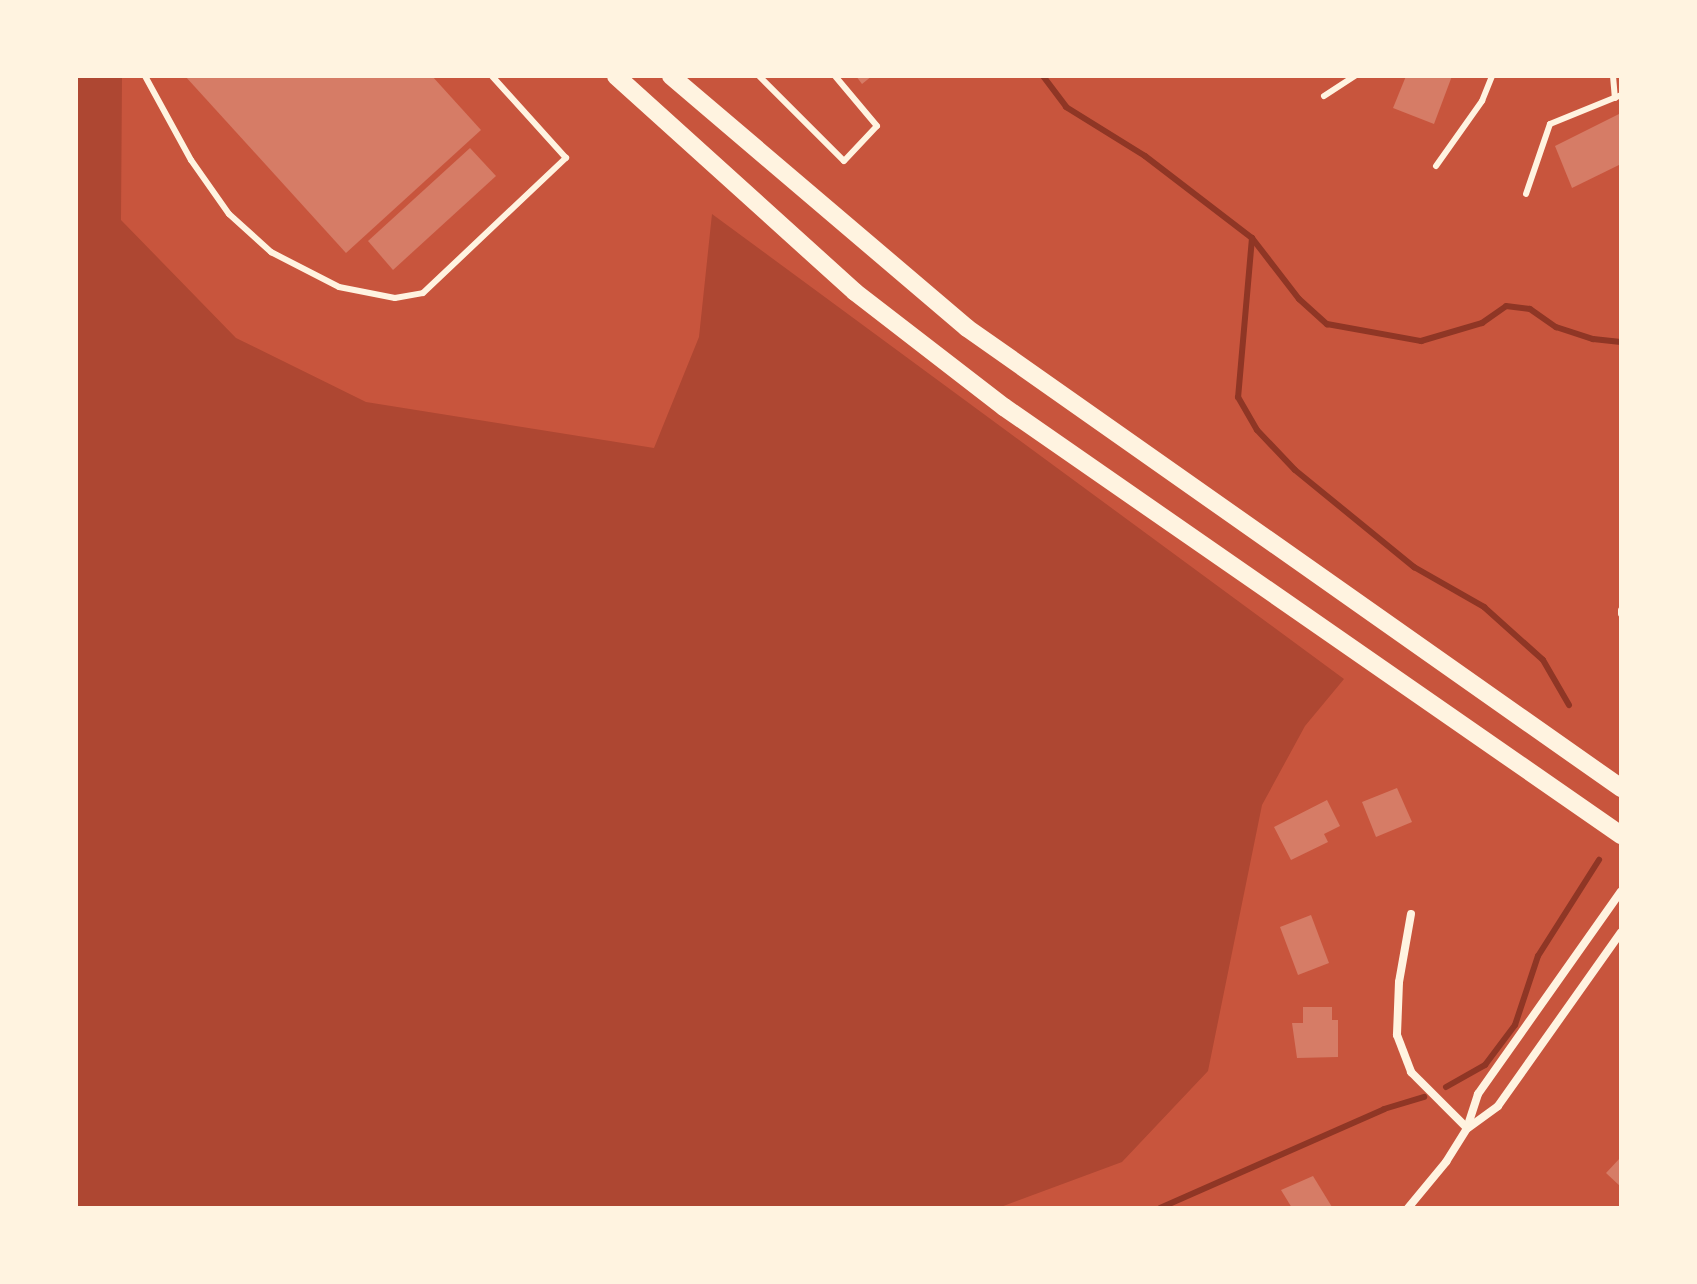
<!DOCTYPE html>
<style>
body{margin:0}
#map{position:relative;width:1697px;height:1284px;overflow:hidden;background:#c8553d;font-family:"Source Serif 4",serif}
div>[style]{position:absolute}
.green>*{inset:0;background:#ae4732}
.stream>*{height:6px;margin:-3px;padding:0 3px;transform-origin:3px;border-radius:3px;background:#8f3625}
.building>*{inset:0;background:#d67c66}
.service>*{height:6px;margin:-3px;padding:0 3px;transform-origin:3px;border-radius:3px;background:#fff3e0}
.minor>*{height:8px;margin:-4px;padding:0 4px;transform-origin:4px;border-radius:4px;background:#fff3e0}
.primary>*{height:18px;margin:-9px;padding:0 9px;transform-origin:9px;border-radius:9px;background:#fff3e0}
span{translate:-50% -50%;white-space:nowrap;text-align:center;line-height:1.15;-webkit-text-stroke:6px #fff3e0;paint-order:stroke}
.frame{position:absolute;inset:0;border:78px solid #fff3e0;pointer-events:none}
</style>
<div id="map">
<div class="green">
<div style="clip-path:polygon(76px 76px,122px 76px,121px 220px,236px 338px,366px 402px,654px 448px,699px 337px,712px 214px,1344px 679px,1305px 726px,1262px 805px,1208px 1071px,1122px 1162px,998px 1208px,76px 1208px)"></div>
</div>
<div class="stream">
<div style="left:1043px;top:76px;width:39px;rotate:53deg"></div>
<div style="left:1066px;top:107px;width:93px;rotate:31.8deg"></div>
<div style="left:1145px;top:156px;width:135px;rotate:37.5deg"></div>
<div style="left:1252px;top:238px;width:77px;rotate:52.4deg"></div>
<div style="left:1299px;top:299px;width:38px;rotate:42deg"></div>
<div style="left:1327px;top:324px;width:96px;rotate:10.3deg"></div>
<div style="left:1421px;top:341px;width:64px;rotate:-16.4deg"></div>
<div style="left:1482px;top:323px;width:29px;rotate:-35deg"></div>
<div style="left:1506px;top:306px;width:24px;rotate:7deg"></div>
<div style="left:1530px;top:309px;width:32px;rotate:35deg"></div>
<div style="left:1556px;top:327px;width:39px;rotate:18deg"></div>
<div style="left:1593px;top:339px;width:28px;rotate:6deg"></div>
<div style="left:1252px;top:238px;width:160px;rotate:95deg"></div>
<div style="left:1238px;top:397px;width:38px;rotate:60deg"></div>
<div style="left:1257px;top:430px;width:55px;rotate:46.5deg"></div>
<div style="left:1295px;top:470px;width:154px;rotate:39.2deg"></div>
<div style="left:1414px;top:567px;width:81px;rotate:29.7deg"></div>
<div style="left:1484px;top:607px;width:79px;rotate:41.9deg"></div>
<div style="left:1543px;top:660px;width:52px;rotate:60deg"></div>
<div style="left:1446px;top:1087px;width:45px;rotate:-29.4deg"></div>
<div style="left:1485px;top:1065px;width:50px;rotate:-53.1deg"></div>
<div style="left:1515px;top:1025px;width:73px;rotate:-71.6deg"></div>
<div style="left:1538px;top:956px;width:114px;rotate:-57.6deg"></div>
<div style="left:1160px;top:1208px;width:245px;rotate:-23.8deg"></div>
<div style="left:1384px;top:1109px;width:42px;rotate:-16.7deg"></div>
</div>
<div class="building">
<div style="clip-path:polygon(185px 76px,432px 76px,481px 130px,346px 253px)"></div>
<div style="clip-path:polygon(856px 76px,872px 76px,862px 84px)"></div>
<div style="clip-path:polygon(1406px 76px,1452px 76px,1434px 124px,1393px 108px)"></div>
<div style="clip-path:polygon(1621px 113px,1621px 164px,1572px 188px,1555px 146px)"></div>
<div style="clip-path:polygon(470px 148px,496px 176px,393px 270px,368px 241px)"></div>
<div style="clip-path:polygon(1397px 788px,1412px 822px,1376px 837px,1362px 802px)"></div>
<div style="clip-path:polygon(1327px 800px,1340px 826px,1324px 834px,1328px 842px,1291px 860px,1274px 827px)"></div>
<div style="clip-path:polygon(1311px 915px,1329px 963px,1298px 975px,1280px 927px)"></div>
<div style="clip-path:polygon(1303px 1007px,1332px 1007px,1332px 1020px,1338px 1020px,1338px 1057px,1297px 1058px,1292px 1023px,1303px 1023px)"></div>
<div style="clip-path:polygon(1621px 1157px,1621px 1187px,1606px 1173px)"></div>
<div style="clip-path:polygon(1313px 1176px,1332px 1207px,1292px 1208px,1281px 1190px)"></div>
</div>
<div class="service">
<div style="left:145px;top:76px;width:96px;rotate:61.3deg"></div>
<div style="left:191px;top:160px;width:66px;rotate:54.9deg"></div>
<div style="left:229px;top:214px;width:57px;rotate:42.1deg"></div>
<div style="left:271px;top:252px;width:76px;rotate:27.2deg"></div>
<div style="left:339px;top:287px;width:57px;rotate:11.1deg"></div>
<div style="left:395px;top:298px;width:28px;rotate:-10deg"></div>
<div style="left:423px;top:293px;width:197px;rotate:-43.4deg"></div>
<div style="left:566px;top:158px;width:110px;rotate:-132.1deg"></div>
<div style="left:759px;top:76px;width:120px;rotate:45deg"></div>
<div style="left:844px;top:161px;width:48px;rotate:-46.7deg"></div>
<div style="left:877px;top:126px;width:65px;rotate:-130deg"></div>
<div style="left:1613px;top:76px;width:22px;rotate:85deg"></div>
<div style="left:1324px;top:96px;width:37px;rotate:-33deg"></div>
<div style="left:1436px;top:166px;width:80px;rotate:-54.7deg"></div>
<div style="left:1482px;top:101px;width:27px;rotate:-68deg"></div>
<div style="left:1526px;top:194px;width:74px;rotate:-71.1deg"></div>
<div style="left:1550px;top:124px;width:77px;rotate:-22.2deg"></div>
<div style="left:1621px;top:610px;width:4px;rotate:90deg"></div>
</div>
<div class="minor">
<div style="left:1411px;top:914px;width:69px;rotate:100deg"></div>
<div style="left:1399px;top:982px;width:53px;rotate:92.2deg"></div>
<div style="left:1397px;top:1035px;width:40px;rotate:69deg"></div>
<div style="left:1411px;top:1072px;width:79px;rotate:45deg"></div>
<div style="left:1468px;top:1128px;width:37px;rotate:-36deg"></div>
<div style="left:1498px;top:1106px;width:213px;rotate:-54.7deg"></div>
<div style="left:1408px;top:1208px;width:60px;rotate:-50.4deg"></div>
<div style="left:1446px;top:1162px;width:40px;rotate:-58deg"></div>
<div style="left:1467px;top:1128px;width:36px;rotate:-72deg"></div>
<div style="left:1478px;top:1094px;width:248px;rotate:-54.8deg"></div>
</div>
<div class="primary">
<div style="left:616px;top:76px;width:322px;rotate:42.1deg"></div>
<div style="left:855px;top:292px;width:188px;rotate:37.7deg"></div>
<div style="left:1004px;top:407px;width:751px;rotate:34.75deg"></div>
<div style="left:671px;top:76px;width:389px;rotate:40.4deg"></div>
<div style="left:967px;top:328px;width:800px;rotate:35.12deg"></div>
</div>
<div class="frame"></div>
</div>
